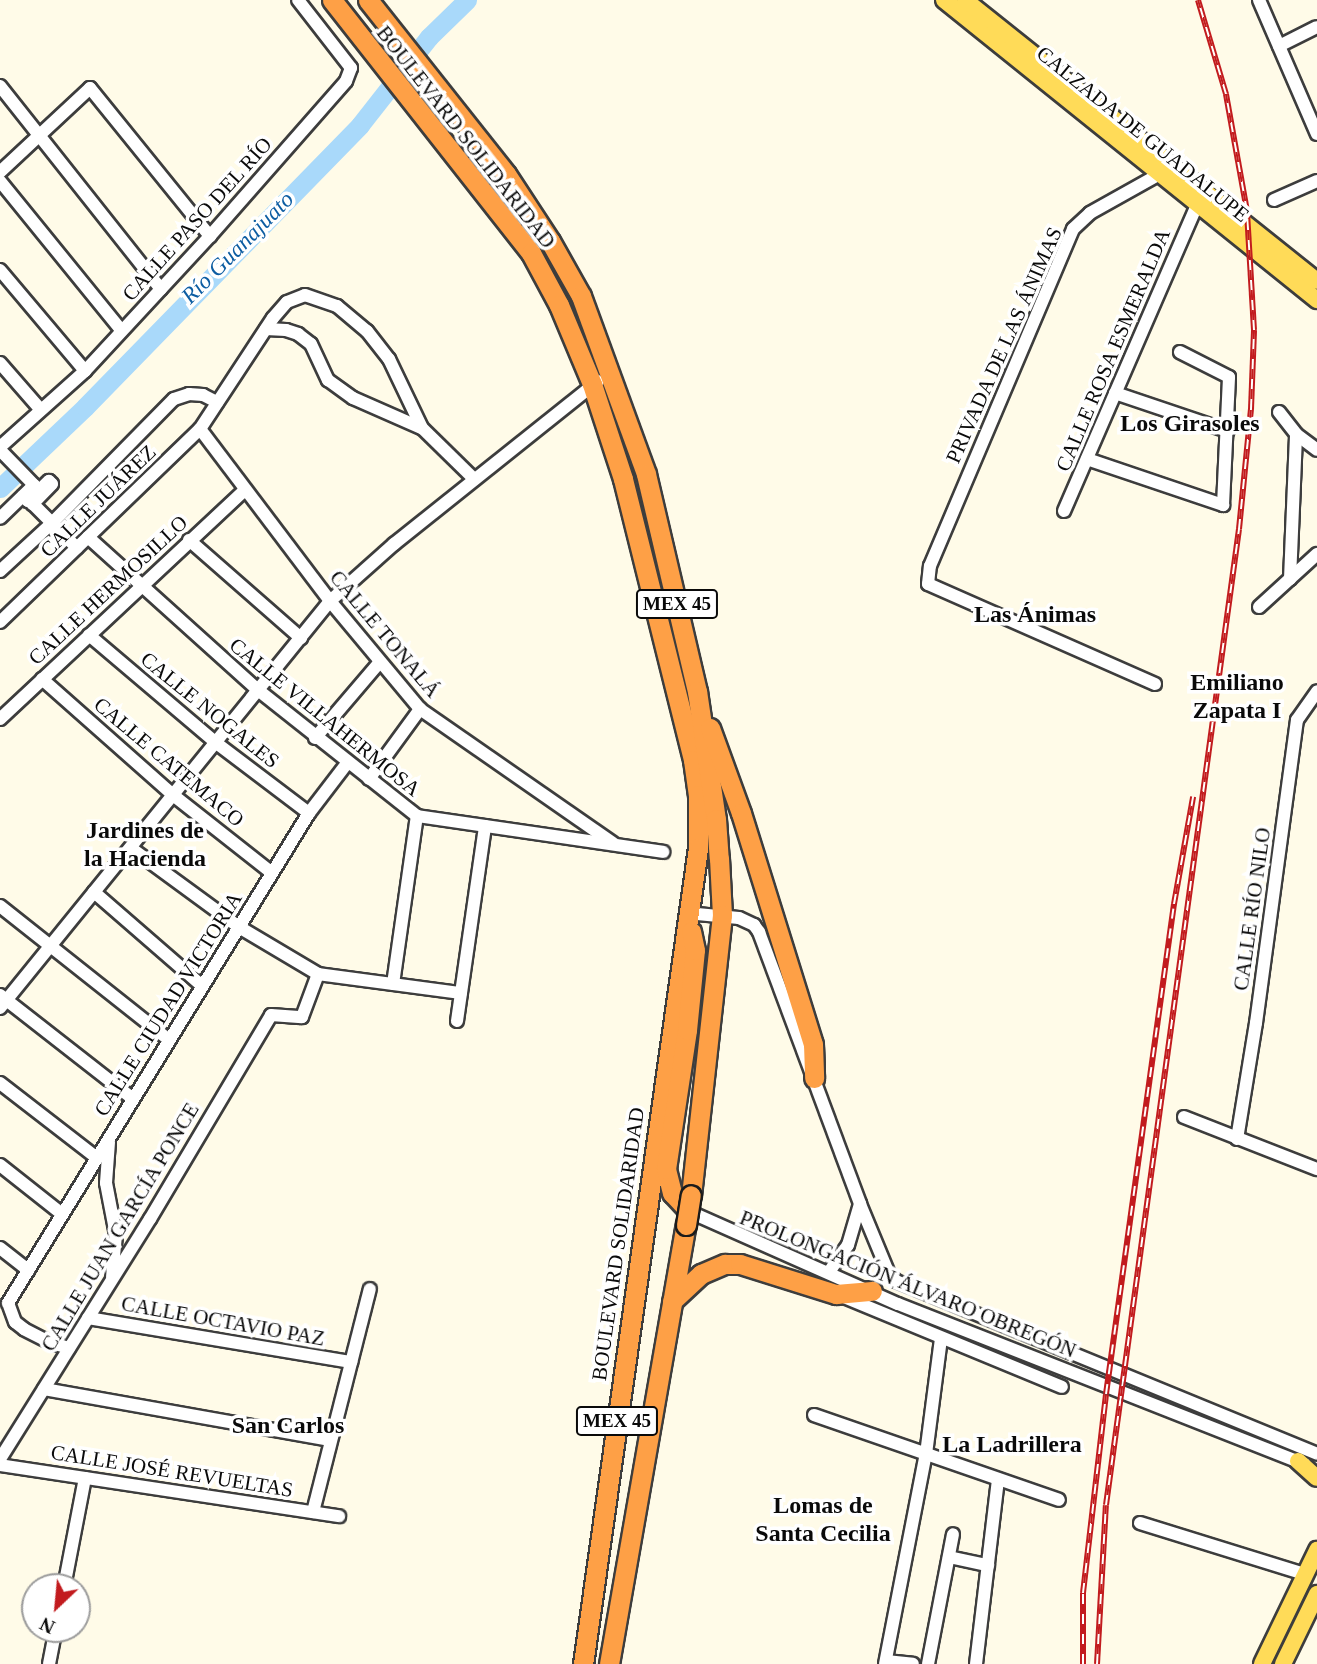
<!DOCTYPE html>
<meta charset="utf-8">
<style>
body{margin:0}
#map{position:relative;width:1317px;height:1664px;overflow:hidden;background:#fffbe8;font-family:"Times New Roman",serif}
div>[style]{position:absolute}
.river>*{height:19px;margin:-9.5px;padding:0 9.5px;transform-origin:9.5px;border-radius:9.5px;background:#a9d9fa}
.roads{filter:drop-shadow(2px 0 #3d3d3d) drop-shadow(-2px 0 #3d3d3d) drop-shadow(0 2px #3d3d3d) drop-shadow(0 -2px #3d3d3d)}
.minor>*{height:12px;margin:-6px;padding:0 6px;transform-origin:6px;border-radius:6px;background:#fff}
.major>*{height:16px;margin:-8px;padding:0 8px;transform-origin:8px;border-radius:8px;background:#ffdb58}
.highway>*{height:19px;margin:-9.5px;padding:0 9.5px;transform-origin:9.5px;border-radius:9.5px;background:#fea046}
.rail>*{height:6px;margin-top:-3px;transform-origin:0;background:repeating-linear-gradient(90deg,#fff 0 10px,#c21b1e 0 20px);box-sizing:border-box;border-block:2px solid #c21b1e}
.bridges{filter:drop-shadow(2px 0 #1b1b1b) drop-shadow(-2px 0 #1b1b1b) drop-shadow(0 2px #1b1b1b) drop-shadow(0 -2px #1b1b1b)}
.highway-bridge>*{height:19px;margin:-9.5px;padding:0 9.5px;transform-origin:9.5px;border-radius:9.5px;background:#fea046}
span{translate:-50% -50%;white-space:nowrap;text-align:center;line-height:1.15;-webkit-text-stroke:7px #fff;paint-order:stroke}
.shield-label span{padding:2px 5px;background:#fff;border:2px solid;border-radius:5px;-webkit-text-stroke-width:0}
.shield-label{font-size:19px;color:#0a0a0a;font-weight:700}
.street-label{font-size:21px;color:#0a0a0a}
.water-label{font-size:23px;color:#0d5da2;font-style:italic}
.quarter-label{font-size:24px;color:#0a0a0a;font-weight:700}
.north{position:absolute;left:21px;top:1573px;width:70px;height:70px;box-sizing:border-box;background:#fff;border:2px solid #9d9d9d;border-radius:50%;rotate:206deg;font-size:19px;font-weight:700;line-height:28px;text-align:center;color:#0a0a0a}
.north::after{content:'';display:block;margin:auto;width:24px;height:32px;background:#c21b1e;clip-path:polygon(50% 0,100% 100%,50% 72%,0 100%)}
</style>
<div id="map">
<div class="river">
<div style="left:0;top:488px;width:117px;rotate:-43.6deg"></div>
<div style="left:85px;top:407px;width:394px;rotate:-45.7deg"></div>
<div style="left:360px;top:125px;width:112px;rotate:-51.9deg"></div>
<div style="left:429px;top:37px;width:53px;rotate:-44.2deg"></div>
</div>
<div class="roads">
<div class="minor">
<div style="left:1259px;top:0;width:146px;rotate:66.6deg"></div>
<div style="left:1279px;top:46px;width:42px;rotate:-26.6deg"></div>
<div style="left:0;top:86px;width:259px;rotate:51.6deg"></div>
<div style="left:0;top:172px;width:123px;rotate:-43deg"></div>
<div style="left:90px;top:88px;width:191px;rotate:51deg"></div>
<div style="left:0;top:181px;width:192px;rotate:50.9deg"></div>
<div style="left:1274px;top:200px;width:47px;rotate:-23.8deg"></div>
<div style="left:0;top:270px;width:132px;rotate:49.9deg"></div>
<div style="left:266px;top:329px;width:20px;rotate:3deg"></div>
<div style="left:286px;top:330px;width:13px;rotate:18deg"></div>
<div style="left:298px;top:334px;width:16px;rotate:38deg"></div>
<div style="left:311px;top:344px;width:40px;rotate:65deg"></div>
<div style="left:328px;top:380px;width:31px;rotate:36deg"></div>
<div style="left:353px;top:398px;width:74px;rotate:23.8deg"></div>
<div style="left:0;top:363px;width:62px;rotate:48.9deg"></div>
<div style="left:1115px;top:393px;width:119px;rotate:18.6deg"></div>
<div style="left:1279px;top:412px;width:28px;rotate:52deg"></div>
<div style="left:1296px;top:434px;width:26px;rotate:37deg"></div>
<div style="left:200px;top:429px;width:216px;rotate:52.9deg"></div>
<div style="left:330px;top:601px;width:141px;rotate:50.2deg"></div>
<div style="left:420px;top:709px;width:235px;rotate:34.8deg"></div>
<div style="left:0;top:447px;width:114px;rotate:-41.8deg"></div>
<div style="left:85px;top:371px;width:184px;rotate:-47.2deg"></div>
<div style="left:210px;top:236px;width:206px;rotate:-48.7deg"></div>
<div style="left:346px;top:81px;width:14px;rotate:-69deg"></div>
<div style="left:351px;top:68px;width:86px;rotate:-127.9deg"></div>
<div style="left:0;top:450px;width:49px;rotate:45.8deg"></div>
<div style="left:34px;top:485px;width:47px;rotate:135.9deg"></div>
<div style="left:1087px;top:459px;width:144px;rotate:18.7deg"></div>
<div style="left:1223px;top:505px;width:128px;rotate:-87.3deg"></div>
<div style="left:1229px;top:377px;width:55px;rotate:-153deg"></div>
<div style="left:23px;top:496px;width:7px;rotate:45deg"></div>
<div style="left:28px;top:501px;width:29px;rotate:-44deg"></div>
<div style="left:49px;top:481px;width:4px;rotate:45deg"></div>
<div style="left:52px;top:484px;width:28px;rotate:134deg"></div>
<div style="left:33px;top:504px;width:62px;rotate:45deg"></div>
<div style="left:1064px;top:511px;width:334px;rotate:-66.5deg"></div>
<div style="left:88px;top:537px;width:229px;rotate:42deg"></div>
<div style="left:258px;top:690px;width:203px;rotate:38.4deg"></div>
<div style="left:417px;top:816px;width:249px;rotate:8.3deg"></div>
<div style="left:189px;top:540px;width:149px;rotate:41.2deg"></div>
<div style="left:0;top:571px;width:71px;rotate:-42.7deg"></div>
<div style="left:52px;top:523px;width:174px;rotate:-45.5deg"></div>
<div style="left:174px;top:399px;width:16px;rotate:-18deg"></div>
<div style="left:189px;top:394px;width:14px;rotate:4deg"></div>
<div style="left:203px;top:395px;width:16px;rotate:27deg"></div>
<div style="left:1290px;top:579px;width:145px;rotate:-87.6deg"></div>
<div style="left:1259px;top:607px;width:79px;rotate:-42.4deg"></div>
<div style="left:0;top:622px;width:278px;rotate:-44deg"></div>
<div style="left:200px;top:429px;width:133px;rotate:-56.7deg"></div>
<div style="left:273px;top:318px;width:21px;rotate:-49deg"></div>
<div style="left:287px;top:302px;width:19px;rotate:-21deg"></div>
<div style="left:305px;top:295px;width:34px;rotate:19deg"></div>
<div style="left:337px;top:306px;width:39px;rotate:40deg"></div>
<div style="left:367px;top:331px;width:36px;rotate:52deg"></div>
<div style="left:389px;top:359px;width:76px;rotate:64.4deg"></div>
<div style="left:422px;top:428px;width:73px;rotate:44.4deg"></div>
<div style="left:89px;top:635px;width:165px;rotate:40.3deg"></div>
<div style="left:215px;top:742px;width:118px;rotate:37.1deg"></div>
<div style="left:42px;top:679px;width:175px;rotate:41.5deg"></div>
<div style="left:173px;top:795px;width:126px;rotate:38.2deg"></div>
<div style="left:1155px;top:684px;width:248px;rotate:-156.2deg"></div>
<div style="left:928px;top:584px;width:18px;rotate:-84deg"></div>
<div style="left:930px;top:566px;width:366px;rotate:-67deg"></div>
<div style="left:1073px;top:229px;width:23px;rotate:-43deg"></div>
<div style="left:1090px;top:213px;width:86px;rotate:-29.2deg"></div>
<div style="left:0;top:719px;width:334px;rotate:-43.1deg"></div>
<div style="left:315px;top:738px;width:99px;rotate:-49.5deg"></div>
<div style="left:369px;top:779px;width:87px;rotate:-53.9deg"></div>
<div style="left:131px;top:848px;width:134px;rotate:36.2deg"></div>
<div style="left:239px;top:927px;width:92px;rotate:30.7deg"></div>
<div style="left:318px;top:974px;width:144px;rotate:7.6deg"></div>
<div style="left:94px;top:892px;width:143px;rotate:41deg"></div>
<div style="left:0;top:906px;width:216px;rotate:38.4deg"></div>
<div style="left:687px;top:913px;width:52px;rotate:5.5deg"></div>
<div style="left:739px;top:918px;width:17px;rotate:25deg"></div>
<div style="left:754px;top:925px;width:9px;rotate:54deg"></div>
<div style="left:759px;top:932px;width:290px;rotate:69.6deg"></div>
<div style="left:860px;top:1204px;width:76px;rotate:67.5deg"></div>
<div style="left:889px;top:1274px;width:10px;rotate:45deg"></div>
<div style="left:896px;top:1281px;width:455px;rotate:22.3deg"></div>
<div style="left:393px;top:984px;width:170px;rotate:-81.9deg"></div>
<div style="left:0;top:995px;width:169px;rotate:38deg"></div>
<div style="left:0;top:1008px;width:524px;rotate:-50.96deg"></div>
<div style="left:330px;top:601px;width:86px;rotate:-41.7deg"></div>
<div style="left:394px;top:544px;width:261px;rotate:-38.6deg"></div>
<div style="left:457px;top:1021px;width:197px;rotate:-81.8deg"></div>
<div style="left:0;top:1083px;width:123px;rotate:37.7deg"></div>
<div style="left:1184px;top:1117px;width:143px;rotate:21.4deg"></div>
<div style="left:1237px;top:1139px;width:118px;rotate:-80.7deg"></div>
<div style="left:1256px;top:1023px;width:306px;rotate:-82.3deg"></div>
<div style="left:1297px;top:720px;width:35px;rotate:-55deg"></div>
<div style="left:109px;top:1142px;width:41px;rotate:94.2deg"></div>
<div style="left:106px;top:1183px;width:53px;rotate:79.1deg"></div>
<div style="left:116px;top:1235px;width:42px;rotate:95.4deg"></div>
<div style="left:0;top:1165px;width:79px;rotate:38.3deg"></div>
<div style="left:690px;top:1212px;width:227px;rotate:23.9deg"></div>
<div style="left:898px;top:1304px;width:437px;rotate:21.5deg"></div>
<div style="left:0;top:1248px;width:36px;rotate:38deg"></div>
<div style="left:829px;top:1272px;width:33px;rotate:-55deg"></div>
<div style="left:848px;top:1245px;width:43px;rotate:-73.7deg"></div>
<div style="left:839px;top:1295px;width:241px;rotate:22.4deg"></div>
<div style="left:88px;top:1318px;width:267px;rotate:9.5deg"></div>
<div style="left:69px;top:1348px;width:19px;rotate:-164deg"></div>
<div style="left:51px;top:1343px;width:30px;rotate:-153deg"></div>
<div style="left:24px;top:1329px;width:11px;rotate:-142deg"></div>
<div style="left:15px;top:1322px;width:20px;rotate:-110deg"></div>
<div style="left:8px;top:1303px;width:575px;rotate:-58.44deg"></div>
<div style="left:309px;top:813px;width:64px;rotate:-52.6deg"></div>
<div style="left:44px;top:1389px;width:291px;rotate:10.1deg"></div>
<div style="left:814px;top:1415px;width:259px;rotate:19.1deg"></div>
<div style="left:0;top:1459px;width:283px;rotate:-58deg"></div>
<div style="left:150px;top:1219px;width:237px;rotate:-59.3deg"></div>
<div style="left:271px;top:1015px;width:31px;rotate:4deg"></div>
<div style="left:302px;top:1017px;width:46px;rotate:-69.6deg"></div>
<div style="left:0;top:1465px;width:343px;rotate:8.6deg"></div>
<div style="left:313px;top:1512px;width:230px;rotate:-75.7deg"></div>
<div style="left:1140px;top:1523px;width:173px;rotate:17.2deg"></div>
<div style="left:949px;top:1557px;width:40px;rotate:12deg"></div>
<div style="left:64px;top:1587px;width:111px;rotate:-79.1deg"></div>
<div style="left:886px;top:1661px;width:27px;rotate:6deg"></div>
<div style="left:49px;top:1664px;width:36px;rotate:-79deg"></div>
<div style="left:885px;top:1664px;width:214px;rotate:-79deg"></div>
<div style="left:926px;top:1454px;width:117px;rotate:-82.6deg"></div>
<div style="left:928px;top:1664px;width:132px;rotate:-79.1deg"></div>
<div style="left:976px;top:1664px;width:186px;rotate:-83.2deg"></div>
</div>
<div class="major">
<div style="left:944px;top:0;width:479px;rotate:38.8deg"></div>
<div style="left:965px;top:0;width:450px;rotate:38.6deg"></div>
<div style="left:1298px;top:1461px;width:25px;rotate:42deg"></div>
<div style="left:1262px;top:1664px;width:127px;rotate:-64.2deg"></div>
<div style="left:1283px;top:1664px;width:78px;rotate:-64.1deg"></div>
</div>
<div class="highway">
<div style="left:332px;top:0;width:322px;rotate:51.8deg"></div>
<div style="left:531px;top:253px;width:59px;rotate:61.7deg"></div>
<div style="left:559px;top:305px;width:86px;rotate:67.3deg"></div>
<div style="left:592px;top:384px;width:100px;rotate:71.9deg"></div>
<div style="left:623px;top:479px;width:290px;rotate:76deg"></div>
<div style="left:693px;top:760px;width:35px;rotate:82deg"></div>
<div style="left:698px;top:795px;width:53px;rotate:90deg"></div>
<div style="left:698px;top:848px;width:824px;rotate:98.02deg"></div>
<div style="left:368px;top:0;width:222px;rotate:51.6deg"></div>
<div style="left:506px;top:174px;width:80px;rotate:56.7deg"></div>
<div style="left:550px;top:241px;width:63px;rotate:60.6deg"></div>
<div style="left:581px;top:296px;width:189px;rotate:69.9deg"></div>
<div style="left:646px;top:474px;width:223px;rotate:76.8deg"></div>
<div style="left:697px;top:691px;width:129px;rotate:81.6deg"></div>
<div style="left:716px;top:819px;width:39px;rotate:86deg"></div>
<div style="left:719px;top:858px;width:57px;rotate:87deg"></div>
<div style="left:722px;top:915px;width:282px;rotate:96.3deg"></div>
<div style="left:710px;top:728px;width:90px;rotate:70deg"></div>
<div style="left:741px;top:813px;width:242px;rotate:72.7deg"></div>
<div style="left:813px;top:1044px;width:34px;rotate:88deg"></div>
<div style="left:690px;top:1212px;width:26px;rotate:-133deg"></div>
<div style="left:672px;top:1193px;width:25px;rotate:-104deg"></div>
<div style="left:666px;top:1169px;width:141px;rotate:-81.4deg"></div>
<div style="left:687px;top:1030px;width:80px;rotate:-84.3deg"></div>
<div style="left:695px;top:950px;width:19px;rotate:-102deg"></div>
<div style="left:672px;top:1301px;width:40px;rotate:-43deg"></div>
<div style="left:701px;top:1274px;width:26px;rotate:-23deg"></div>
<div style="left:725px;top:1264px;width:15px"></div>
<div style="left:740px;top:1264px;width:101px;rotate:17.4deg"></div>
<div style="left:836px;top:1294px;width:36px;rotate:-5deg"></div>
<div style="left:609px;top:1664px;width:446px;rotate:-80.1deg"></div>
</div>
</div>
<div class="rail">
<div style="left:1083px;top:1664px;width:71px;rotate:-90deg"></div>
<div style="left:1083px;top:1593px;width:200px;rotate:-83.4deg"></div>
<div style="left:1106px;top:1394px;width:495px;rotate:-82.1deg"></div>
<div style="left:1174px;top:904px;width:109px;rotate:-79.9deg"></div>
<div style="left:1097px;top:1664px;width:159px;rotate:-86.8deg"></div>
<div style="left:1106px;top:1505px;width:985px;rotate:-82.24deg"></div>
<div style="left:1239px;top:529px;width:121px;rotate:-84.3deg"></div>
<div style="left:1251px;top:409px;width:79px;rotate:-87.8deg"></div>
<div style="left:1254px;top:330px;width:119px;rotate:-93.4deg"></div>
<div style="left:1247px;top:211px;width:119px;rotate:-100.2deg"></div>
<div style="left:1226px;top:94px;width:98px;rotate:-106.6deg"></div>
</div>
<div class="bridges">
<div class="highway-bridge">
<div style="left:686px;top:1225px;width:30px;rotate:-81deg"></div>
</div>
</div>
<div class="shield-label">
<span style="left:677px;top:604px">MEX 45</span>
<span style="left:617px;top:1421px">MEX 45</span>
</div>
<div class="street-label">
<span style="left:1143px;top:134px;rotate:39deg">CALZADA DE GUADALUPE</span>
<span style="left:466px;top:137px;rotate:52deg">BOULEVARD SOLIDARIDAD</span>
<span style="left:197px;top:219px;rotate:-48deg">CALLE PASO DEL RÍO</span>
<span style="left:1004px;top:345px;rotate:-66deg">PRIVADA DE LAS ÁNIMAS</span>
<span style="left:1113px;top:350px;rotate:-67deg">CALLE ROSA ESMERALDA</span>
<span style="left:98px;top:501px;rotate:-44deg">CALLE JUÁREZ</span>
<span style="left:108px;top:590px;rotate:-43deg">CALLE HERMOSILLO</span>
<span style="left:385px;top:634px;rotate:50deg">CALLE TONALÁ</span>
<span style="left:210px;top:710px;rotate:39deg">CALLE NOGALES</span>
<span style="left:325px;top:717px;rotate:39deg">CALLE VILLAHERMOSA</span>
<span style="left:169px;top:762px;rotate:40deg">CALLE CATEMACO</span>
<span style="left:1252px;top:909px;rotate:-82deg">CALLE RÍO NILO</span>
<span style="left:168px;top:1004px;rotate:-58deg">CALLE CIUDAD VICTORIA</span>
<span style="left:120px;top:1227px;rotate:-59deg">CALLE JUAN GARCÍA PONCE</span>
<span style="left:618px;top:1244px;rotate:-82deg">BOULEVARD SOLIDARIDAD</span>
<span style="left:908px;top:1284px;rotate:22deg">PROLONGACIÓN ÁLVARO OBREGÓN</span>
<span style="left:223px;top:1321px;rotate:10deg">CALLE OCTAVIO PAZ</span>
<span style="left:172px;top:1471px;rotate:9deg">CALLE JOSÉ REVUELTAS</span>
</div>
<div class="water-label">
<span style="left:238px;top:248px;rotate:-45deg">Río Guanajuato</span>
</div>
<div class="quarter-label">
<span style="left:1190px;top:424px">Los Girasoles</span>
<span style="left:1035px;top:615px">Las Ánimas</span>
<span style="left:1237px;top:697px">Emiliano<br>Zapata I</span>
<span style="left:145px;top:845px">Jardines de<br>la Hacienda</span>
<span style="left:288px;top:1426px">San Carlos</span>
<span style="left:1012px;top:1445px">La Ladrillera</span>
<span style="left:823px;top:1520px">Lomas de<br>Santa Cecilia</span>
</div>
<div class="north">N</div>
</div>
